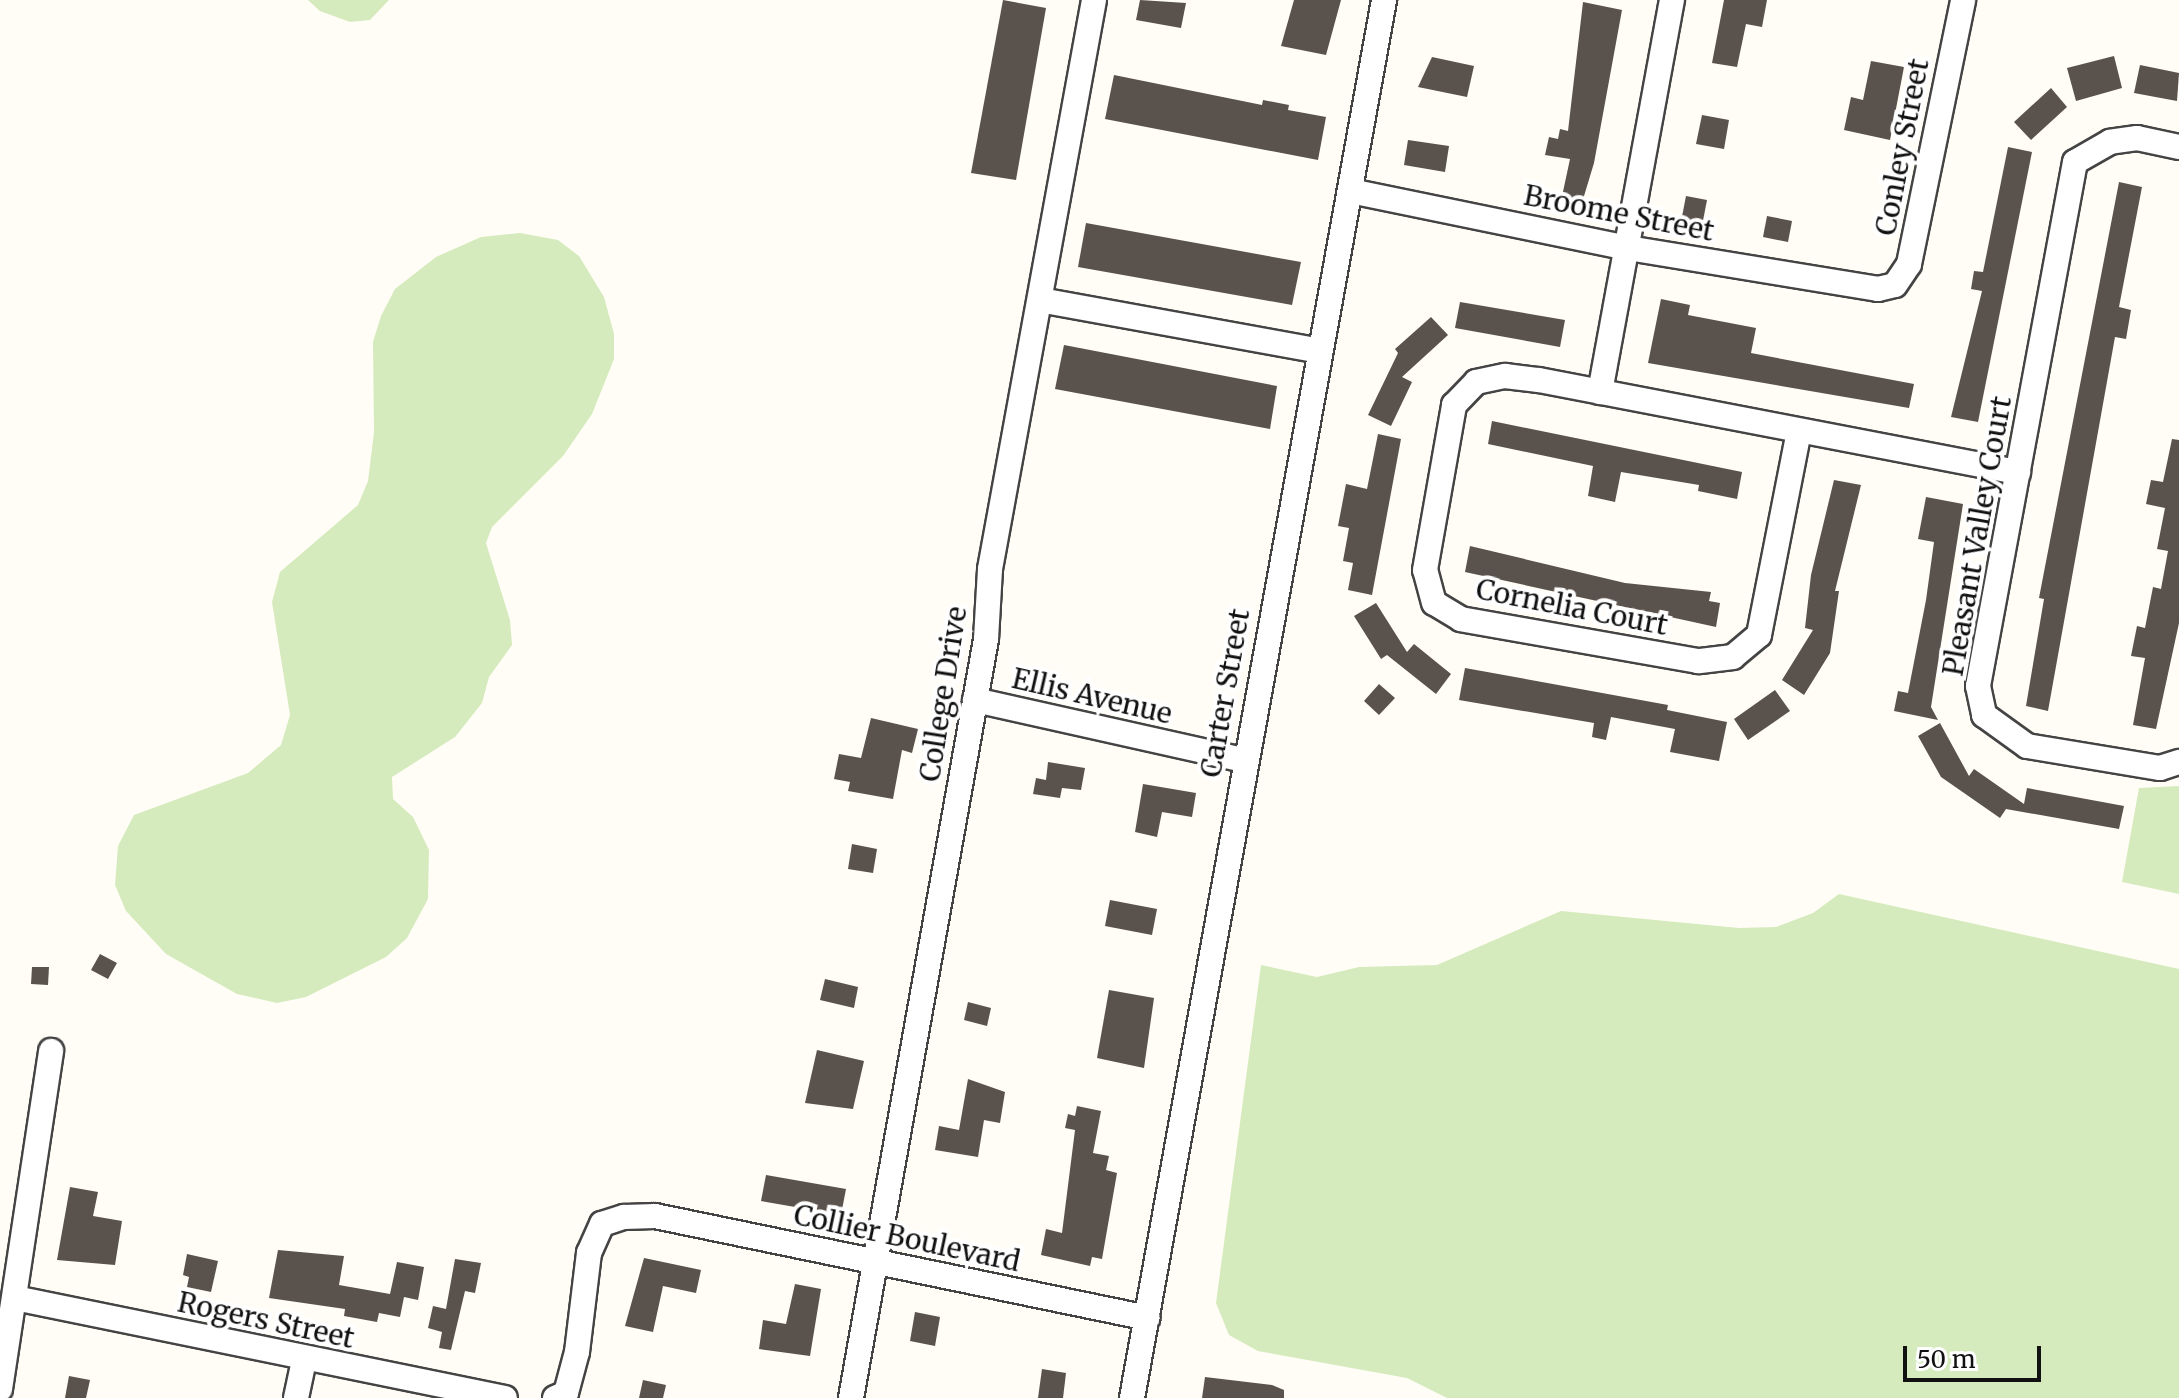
<!DOCTYPE html>
<style>
body{margin:0}
#map{position:relative;width:2179px;height:1398px;overflow:hidden;background:#fffdf5;font-family:Merriweather,serif}
div>[style]{position:absolute}
.green>*{inset:0;background:#d5ebbd}
.building>*{inset:0;background:#5a524d}
.roads{filter:drop-shadow(2px 0 #444) drop-shadow(-2px 0 #444) drop-shadow(0 2px #444) drop-shadow(0 -2px #444)}
.minor>*{height:24px;margin:-12px;padding:0 12px;transform-origin:12px;border-radius:12px;background:#fff}
span{translate:-50% -50%;white-space:nowrap;text-align:center;line-height:1.15;-webkit-text-stroke:8px #fff;paint-order:stroke}
.street-label{font-size:28px;color:#111}
.scale{position:absolute;left:1903px;top:1346px;width:138px;height:36px;box-sizing:border-box;border:4px solid #111;border-top:0;padding-left:10px;font-size:24px;line-height:28px;white-space:nowrap;color:#111;-webkit-text-stroke:6px #fff;paint-order:stroke}
</style>
<div id="map">
<div class="green">
<div style="clip-path:polygon(308px 0,389px 0,370px 20px,350px 22px,320px 11px)"></div>
<div style="clip-path:polygon(520px 233px,558px 240px,579px 256px,604px 297px,614px 334px,614px 359px,592px 414px,563px 456px,492px 527px,486px 543px,510px 620px,512px 645px,489px 677px,482px 703px,455px 737px,392px 777px,393px 799px,413px 817px,429px 850px,428px 899px,407px 938px,386px 957px,306px 997px,277px 1003px,237px 994px,166px 954px,126px 911px,115px 885px,118px 846px,134px 815px,248px 773px,281px 745px,290px 715px,272px 602px,280px 572px,358px 505px,368px 481px,374px 432px,373px 342px,381px 316px,395px 289px,436px 257px,481px 237px)"></div>
<div style="clip-path:polygon(2179px 786px,2179px 894px,2122px 882px,2139px 788px)"></div>
<div style="clip-path:polygon(1839px 894px,2179px 969px,2179px 1398px,1447px 1398px,1407px 1378px,1258px 1351px,1229px 1335px,1216px 1303px,1261px 965px,1317px 977px,1359px 967px,1437px 965px,1561px 911px,1739px 928px,1776px 927px,1813px 913px)"></div>
</div>
<div class="building">
<div style="clip-path:polygon(1003px 0,1046px 8px,1016px 180px,971px 173px)"></div>
<div style="clip-path:polygon(1140px 0,1186px 3px,1181px 28px,1136px 20px)"></div>
<div style="clip-path:polygon(1294px 0,1341px 0,1326px 55px,1281px 46px)"></div>
<div style="clip-path:polygon(1724px 0,1767px 0,1762px 27px,1746px 24px,1737px 67px,1712px 63px)"></div>
<div style="clip-path:polygon(1583px 2px,1622px 10px,1594px 163px,1581px 206px,1561px 201px,1570px 159px,1545px 155px,1549px 137px,1558px 139px,1560px 129px,1568px 131px)"></div>
<div style="clip-path:polygon(2114px 56px,2122px 88px,2076px 101px,2067px 68px)"></div>
<div style="clip-path:polygon(1432px 57px,1474px 66px,1467px 97px,1418px 87px)"></div>
<div style="clip-path:polygon(1871px 61px,1904px 67px,1890px 140px,1844px 130px,1851px 97px,1863px 100px)"></div>
<div style="clip-path:polygon(2140px 65px,2179px 73px,2177px 101px,2134px 93px)"></div>
<div style="clip-path:polygon(1114px 75px,1262px 105px,1263px 100px,1289px 105px,1288px 110px,1326px 117px,1318px 160px,1105px 119px)"></div>
<div style="clip-path:polygon(2051px 88px,2067px 107px,2031px 140px,2014px 122px)"></div>
<div style="clip-path:polygon(1702px 115px,1729px 120px,1724px 149px,1696px 144px)"></div>
<div style="clip-path:polygon(1408px 140px,1449px 146px,1445px 172px,1404px 165px)"></div>
<div style="clip-path:polygon(2008px 147px,2032px 152px,1978px 422px,1951px 417px,1982px 291px,1971px 289px,1974px 271px,1983px 272px)"></div>
<div style="clip-path:polygon(2119px 182px,2142px 187px,2119px 307px,2131px 310px,2126px 339px,2115px 337px,2048px 711px,2026px 706px,2044px 599px,2039px 598px)"></div>
<div style="clip-path:polygon(1686px 196px,1707px 200px,1701px 231px,1680px 227px)"></div>
<div style="clip-path:polygon(1767px 216px,1792px 221px,1788px 242px,1763px 237px)"></div>
<div style="clip-path:polygon(1086px 223px,1301px 262px,1292px 305px,1078px 267px)"></div>
<div style="clip-path:polygon(1661px 299px,1690px 305px,1688px 315px,1756px 328px,1751px 353px,1914px 384px,1909px 408px,1648px 363px)"></div>
<div style="clip-path:polygon(1460px 302px,1565px 320px,1560px 347px,1455px 328px)"></div>
<div style="clip-path:polygon(1431px 317px,1448px 335px,1402px 377px,1412px 382px,1391px 426px,1368px 415px,1398px 353px,1395px 349px)"></div>
<div style="clip-path:polygon(1064px 345px,1277px 386px,1270px 429px,1055px 389px)"></div>
<div style="clip-path:polygon(1492px 421px,1742px 472px,1737px 499px,1698px 491px,1699px 485px,1621px 472px,1615px 502px,1588px 496px,1593px 466px,1488px 444px)"></div>
<div style="clip-path:polygon(1378px 434px,1401px 439px,1372px 595px,1348px 590px,1353px 563px,1343px 561px,1349px 528px,1338px 526px,1346px 484px,1367px 489px)"></div>
<div style="clip-path:polygon(2172px 439px,2179px 440px,2179px 623px,2156px 729px,2133px 725px,2145px 658px,2131px 656px,2137px 626px,2145px 628px,2153px 587px,2161px 589px,2168px 551px,2157px 549px,2165px 508px,2146px 504px,2151px 480px,2163px 482px)"></div>
<div style="clip-path:polygon(1834px 480px,1861px 485px,1835px 591px,1839px 591px,1830px 653px,1804px 695px,1782px 680px,1813px 630px,1805px 628px,1811px 575px)"></div>
<div style="clip-path:polygon(1926px 497px,1963px 504px,1931px 707px,1938px 720px,1894px 711px,1898px 691px,1908px 693px,1926px 600px,1934px 542px,1918px 539px)"></div>
<div style="clip-path:polygon(1470px 546px,1625px 583px,1711px 592px,1709px 601px,1720px 603px,1716px 627px,1465px 572px)"></div>
<div style="clip-path:polygon(1376px 603px,1407px 652px,1414px 644px,1451px 674px,1436px 694px,1387px 655px,1381px 659px,1354px 616px)"></div>
<div style="clip-path:polygon(1465px 668px,1668px 705px,1667px 710px,1727px 722px,1719px 761px,1670px 752px,1675px 729px,1611px 717px,1606px 740px,1592px 737px,1594px 723px,1459px 700px)"></div>
<div style="clip-path:polygon(1379px 684px,1395px 698px,1379px 715px,1364px 701px)"></div>
<div style="clip-path:polygon(1775px 690px,1790px 711px,1748px 740px,1734px 719px)"></div>
<div style="clip-path:polygon(871px 718px,918px 729px,912px 753px,902px 750px,893px 799px,848px 791px,850px 782px,834px 779px,839px 754px,861px 758px)"></div>
<div style="clip-path:polygon(1940px 723px,1969px 776px,1974px 769px,2024px 804px,2027px 788px,2124px 806px,2119px 829px,2006px 809px,2000px 818px,1941px 777px,1918px 736px)"></div>
<div style="clip-path:polygon(1048px 762px,1085px 768px,1081px 790px,1062px 788px,1060px 798px,1033px 794px,1036px 778px,1046px 780px)"></div>
<div style="clip-path:polygon(1143px 784px,1196px 793px,1192px 817px,1162px 812px,1157px 837px,1135px 832px)"></div>
<div style="clip-path:polygon(852px 844px,877px 849px,873px 873px,848px 869px)"></div>
<div style="clip-path:polygon(1110px 900px,1157px 909px,1152px 935px,1105px 926px)"></div>
<div style="clip-path:polygon(100px 954px,117px 963px,108px 979px,91px 970px)"></div>
<div style="clip-path:polygon(32px 967px,49px 967px,48px 985px,31px 984px)"></div>
<div style="clip-path:polygon(825px 979px,858px 987px,854px 1008px,820px 1000px)"></div>
<div style="clip-path:polygon(1109px 990px,1154px 998px,1144px 1068px,1097px 1058px)"></div>
<div style="clip-path:polygon(968px 1002px,991px 1008px,987px 1026px,964px 1020px)"></div>
<div style="clip-path:polygon(817px 1050px,864px 1061px,853px 1109px,805px 1103px)"></div>
<div style="clip-path:polygon(968px 1079px,1005px 1092px,1000px 1123px,984px 1120px,978px 1157px,935px 1150px,939px 1126px,959px 1130px)"></div>
<div style="clip-path:polygon(1077px 1106px,1101px 1111px,1093px 1153px,1109px 1156px,1106px 1170px,1117px 1173px,1102px 1259px,1092px 1257px,1090px 1266px,1041px 1255px,1046px 1229px,1062px 1233px,1075px 1130px,1065px 1128px,1068px 1114px,1075px 1116px)"></div>
<div style="clip-path:polygon(766px 1175px,846px 1189px,841px 1215px,761px 1201px)"></div>
<div style="clip-path:polygon(70px 1187px,98px 1192px,93px 1216px,122px 1221px,115px 1265px,57px 1260px)"></div>
<div style="clip-path:polygon(278px 1250px,344px 1256px,339px 1285px,390px 1294px,397px 1262px,424px 1267px,418px 1300px,404px 1297px,400px 1317px,379px 1313px,377px 1322px,344px 1316px,345px 1309px,269px 1298px)"></div>
<div style="clip-path:polygon(187px 1254px,218px 1261px,211px 1292px,187px 1287px,189px 1277px,183px 1275px)"></div>
<div style="clip-path:polygon(644px 1258px,701px 1270px,696px 1293px,663px 1286px,653px 1332px,625px 1326px)"></div>
<div style="clip-path:polygon(455px 1259px,481px 1263px,475px 1293px,465px 1291px,451px 1350px,439px 1348px,442px 1332px,428px 1328px,433px 1306px,446px 1309px)"></div>
<div style="clip-path:polygon(795px 1284px,821px 1289px,810px 1356px,759px 1349px,763px 1320px,786px 1324px)"></div>
<div style="clip-path:polygon(915px 1312px,940px 1317px,935px 1346px,910px 1341px)"></div>
<div style="clip-path:polygon(1042px 1369px,1066px 1373px,1063px 1398px,1038px 1398px)"></div>
<div style="clip-path:polygon(69px 1376px,90px 1380px,86px 1398px,65px 1398px)"></div>
<div style="clip-path:polygon(1205px 1377px,1272px 1385px,1284px 1390px,1284px 1398px,1202px 1398px)"></div>
<div style="clip-path:polygon(643px 1380px,666px 1385px,663px 1398px,639px 1398px)"></div>
</div>
<div class="roads">
<div class="minor">
<div style="left:2179px;top:147px;width:43px;rotate:-167.9deg"></div>
<div style="left:2137px;top:138px;width:27px;rotate:172deg"></div>
<div style="left:2110px;top:142px;width:40px;rotate:150.3deg"></div>
<div style="left:2075px;top:162px;width:533px;rotate:100.49deg"></div>
<div style="left:1978px;top:686px;width:30px;rotate:78deg"></div>
<div style="left:1984px;top:715px;width:53px;rotate:35.8deg"></div>
<div style="left:2027px;top:746px;width:135px;rotate:9.4deg"></div>
<div style="left:2160px;top:768px;width:20px;rotate:-18deg"></div>
<div style="left:1350px;top:191px;width:284px;rotate:11.6deg"></div>
<div style="left:1628px;top:248px;width:253px;rotate:9.3deg"></div>
<div style="left:1878px;top:289px;width:17px;rotate:-13deg"></div>
<div style="left:1895px;top:285px;width:25px;rotate:-56deg"></div>
<div style="left:1909px;top:264px;width:269px;rotate:-78.4deg"></div>
<div style="left:1040px;top:300px;width:285px;rotate:10.3deg"></div>
<div style="left:1600px;top:392px;width:399px;rotate:-79.6deg"></div>
<div style="left:1799px;top:431px;width:208px;rotate:101.1deg"></div>
<div style="left:1759px;top:635px;width:34px;rotate:140deg"></div>
<div style="left:1733px;top:657px;width:35px;rotate:173deg"></div>
<div style="left:1698px;top:661px;width:241px;rotate:-170deg"></div>
<div style="left:1461px;top:619px;width:31px;rotate:-149deg"></div>
<div style="left:1434px;top:603px;width:34px;rotate:-105deg"></div>
<div style="left:1425px;top:570px;width:168px;rotate:-80deg"></div>
<div style="left:1454px;top:405px;width:32px;rotate:-46deg"></div>
<div style="left:1476px;top:382px;width:30px;rotate:-12deg"></div>
<div style="left:1505px;top:376px;width:34px;rotate:7deg"></div>
<div style="left:1539px;top:380px;width:488px;rotate:10.9deg"></div>
<div style="left:975px;top:700px;width:275px;rotate:12.6deg"></div>
<div style="left:15px;top:1298px;width:500px;rotate:11.53deg"></div>
<div style="left:0;top:1389px;width:342px;rotate:-81.4deg"></div>
<div style="left:296px;top:1398px;width:40px;rotate:-78deg"></div>
<div style="left:555px;top:1398px;width:12px;rotate:-24deg"></div>
<div style="left:566px;top:1393px;width:42px;rotate:-75deg"></div>
<div style="left:577px;top:1352px;width:100px;rotate:-83.1deg"></div>
<div style="left:589px;top:1253px;width:32px;rotate:-66deg"></div>
<div style="left:602px;top:1224px;width:23px;rotate:-18deg"></div>
<div style="left:624px;top:1217px;width:31px;rotate:-2deg"></div>
<div style="left:655px;top:1216px;width:503px;rotate:11.69deg"></div>
<div style="left:851px;top:1398px;width:771px;rotate:-79.91deg"></div>
<div style="left:986px;top:639px;width:70px;rotate:-86.7deg"></div>
<div style="left:990px;top:569px;width:578px;rotate:-79.64deg"></div>
<div style="left:1132px;top:1398px;width:1421px;rotate:-79.78deg"></div>
</div>
</div>
<div class="street-label">
<span style="left:1902px;top:147px;rotate:-79deg">Conley Street</span>
<span style="left:1619px;top:213px;rotate:11deg">Broome Street</span>
<span style="left:1977px;top:536px;rotate:-80deg">Pleasant Valley Court</span>
<span style="left:1572px;top:607px;rotate:11deg">Cornelia Court</span>
<span style="left:1225px;top:693px;rotate:-80deg">Carter Street</span>
<span style="left:943px;top:694px;rotate:-81deg">College Drive</span>
<span style="left:1092px;top:696px;rotate:13deg">Ellis Avenue</span>
<span style="left:907px;top:1238px;rotate:12deg">Collier Boulevard</span>
<span style="left:266px;top:1320px;rotate:12deg">Rogers Street</span>
</div>
<div class="scale">50 m</div>
</div>
